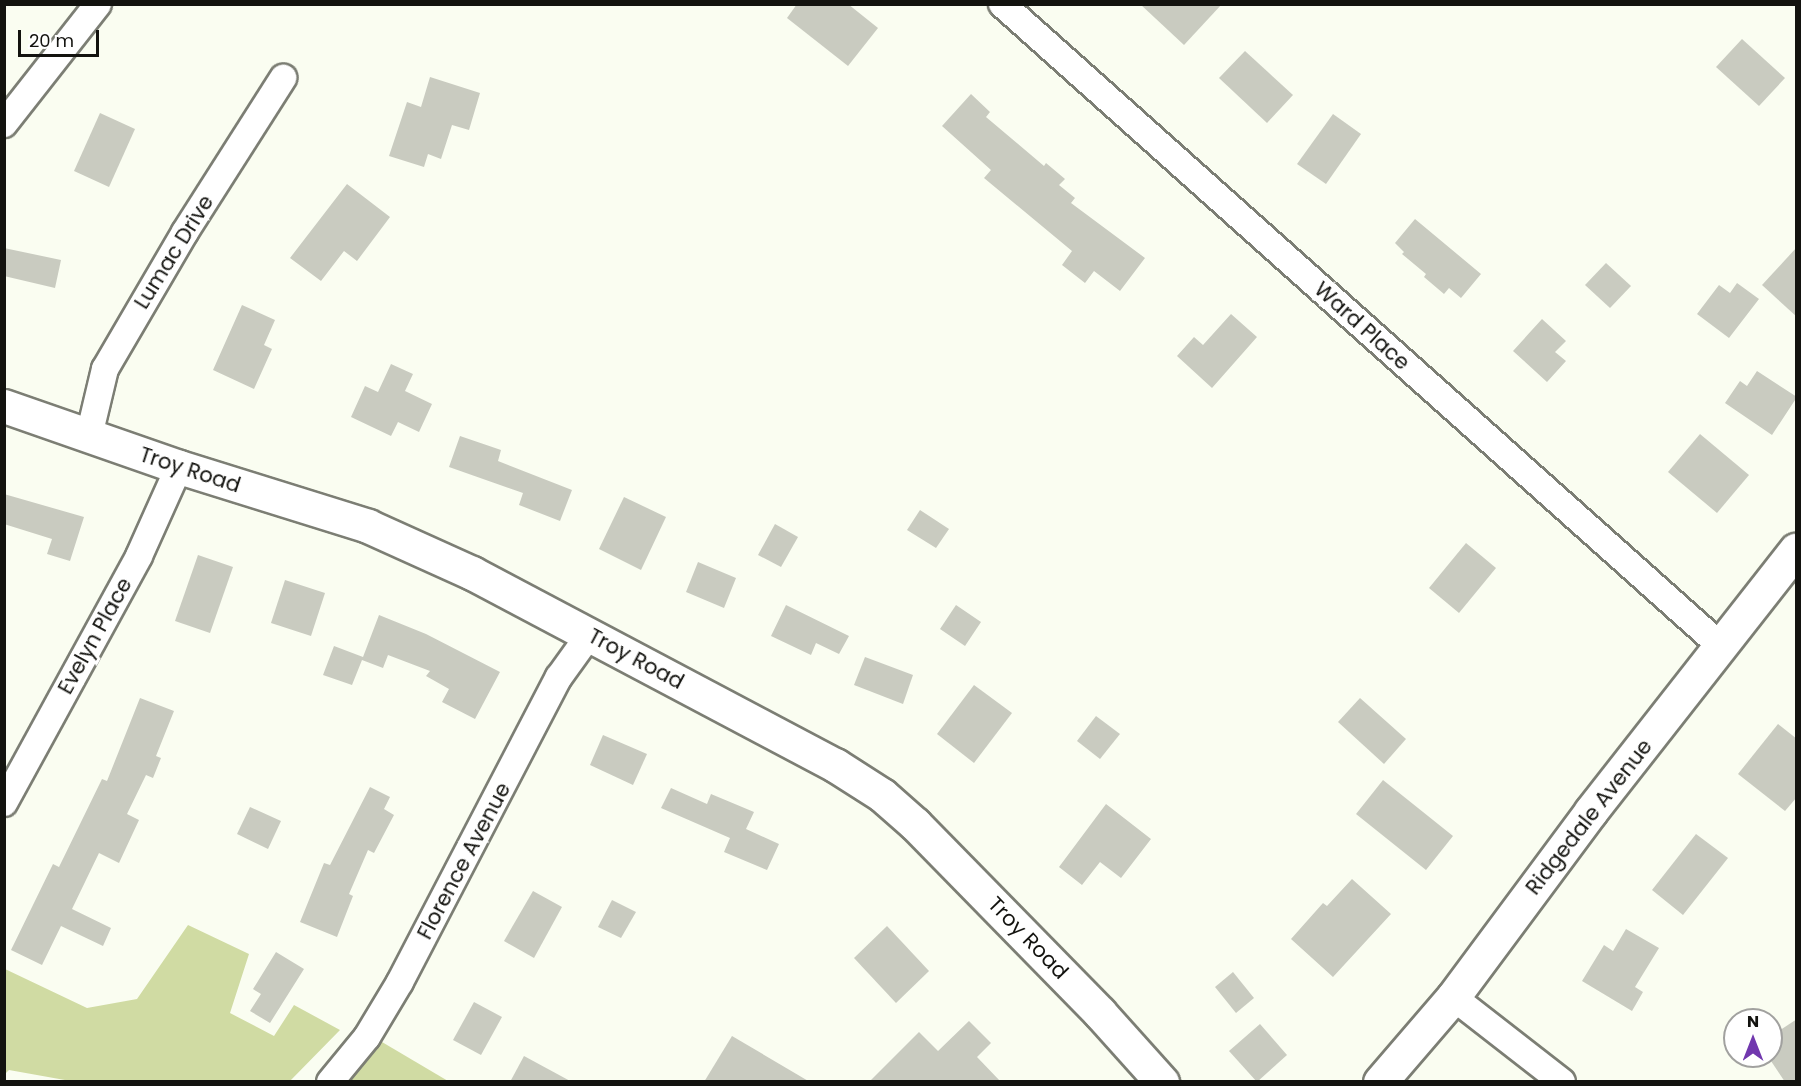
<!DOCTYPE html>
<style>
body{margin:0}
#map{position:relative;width:1801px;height:1086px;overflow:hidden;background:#fafdf1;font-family:Poppins,sans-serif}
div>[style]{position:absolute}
.green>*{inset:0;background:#d0dba3}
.building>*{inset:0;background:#c9cbc0}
.roads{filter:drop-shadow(2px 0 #7c7e74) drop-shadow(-2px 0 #7c7e74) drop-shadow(0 2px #7c7e74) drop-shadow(0 -2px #7c7e74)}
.street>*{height:26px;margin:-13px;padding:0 13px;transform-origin:13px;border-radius:13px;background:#fff}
.secondary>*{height:33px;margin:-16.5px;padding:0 16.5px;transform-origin:16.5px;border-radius:16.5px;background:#fff}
span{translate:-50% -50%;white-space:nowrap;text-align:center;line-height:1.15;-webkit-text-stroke:6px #fff;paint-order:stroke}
.street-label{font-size:21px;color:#13130f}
.frame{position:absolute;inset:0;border:6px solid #13130f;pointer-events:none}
.north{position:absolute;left:1723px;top:1008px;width:60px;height:60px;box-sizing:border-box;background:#fff;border:2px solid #a1a19f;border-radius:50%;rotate:0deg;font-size:16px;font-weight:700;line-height:24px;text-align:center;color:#13130f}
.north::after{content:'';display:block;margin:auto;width:21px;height:27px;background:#7138ae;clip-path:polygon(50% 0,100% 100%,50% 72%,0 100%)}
.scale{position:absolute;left:18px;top:30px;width:81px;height:27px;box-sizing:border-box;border:3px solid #13130f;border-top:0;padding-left:8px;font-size:18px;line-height:21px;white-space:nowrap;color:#13130f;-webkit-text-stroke:4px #fff;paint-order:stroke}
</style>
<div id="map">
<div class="green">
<div style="clip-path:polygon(188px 925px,249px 954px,230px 1013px,274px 1036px,294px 1005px,340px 1030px,290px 1081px,76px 1082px,9px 1070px,5px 1074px,5px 969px,87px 1008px,137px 999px)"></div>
<div style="clip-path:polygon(382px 1042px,448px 1081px,347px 1082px)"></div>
</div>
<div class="building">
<div style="clip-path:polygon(797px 4px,848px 4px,878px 28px,848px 66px,787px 18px)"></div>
<div style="clip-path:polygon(1140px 4px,1222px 4px,1184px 45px)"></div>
<div style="clip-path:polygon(1742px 39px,1785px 78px,1759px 106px,1716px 67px)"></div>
<div style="clip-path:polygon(1245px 51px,1293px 95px,1267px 123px,1219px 78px)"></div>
<div style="clip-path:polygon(430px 77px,480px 93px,469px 130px,452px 125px,441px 159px,428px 154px,424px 167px,389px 156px,407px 102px,421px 107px)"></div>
<div style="clip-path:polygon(971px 94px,990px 112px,986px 117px,1044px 166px,1046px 163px,1065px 179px,1059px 185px,1075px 198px,1071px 203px,1145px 258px,1120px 291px,1094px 271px,1085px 283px,1062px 265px,1072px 251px,984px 178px,991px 170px,942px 126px)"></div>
<div style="clip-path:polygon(100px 113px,135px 129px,109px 187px,74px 171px)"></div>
<div style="clip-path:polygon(1333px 114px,1361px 134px,1326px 184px,1297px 164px)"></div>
<div style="clip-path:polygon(347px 184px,390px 217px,357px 261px,344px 251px,321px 281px,290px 258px)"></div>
<div style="clip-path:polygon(1415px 219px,1481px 274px,1461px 298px,1449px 288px,1444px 294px,1424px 277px,1426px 274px,1402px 254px,1404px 252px,1395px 243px)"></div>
<div style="clip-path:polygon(1797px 247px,1797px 317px,1762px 285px)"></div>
<div style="clip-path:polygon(4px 248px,61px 260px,55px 288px,4px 276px)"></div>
<div style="clip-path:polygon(1606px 263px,1631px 286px,1610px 308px,1585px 285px)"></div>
<div style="clip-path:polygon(1737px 283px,1759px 299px,1729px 338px,1697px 314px,1719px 285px,1730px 293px)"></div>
<div style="clip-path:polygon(242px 305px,275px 320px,264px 345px,272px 349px,254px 389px,213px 370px)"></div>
<div style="clip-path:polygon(1231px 314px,1257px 337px,1212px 388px,1177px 356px,1194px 337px,1203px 345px)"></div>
<div style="clip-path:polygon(1542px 319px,1566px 341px,1555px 352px,1566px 361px,1547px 382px,1513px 351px)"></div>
<div style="clip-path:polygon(391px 364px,413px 374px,405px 391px,432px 404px,419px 432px,398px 422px,391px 436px,351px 417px,365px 386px,378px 392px)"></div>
<div style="clip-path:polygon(1757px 371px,1797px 397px,1772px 435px,1725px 403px,1740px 381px,1747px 386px)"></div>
<div style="clip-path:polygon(1700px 434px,1749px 475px,1717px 513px,1668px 472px)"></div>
<div style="clip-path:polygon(460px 436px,501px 450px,498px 461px,572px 490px,560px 521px,519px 505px,523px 493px,449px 467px)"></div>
<div style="clip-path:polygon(4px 494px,84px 517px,70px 561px,47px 554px,52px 539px,4px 524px)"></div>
<div style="clip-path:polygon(624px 497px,666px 517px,641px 570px,599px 549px)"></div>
<div style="clip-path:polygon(920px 510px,949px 529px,936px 548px,907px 530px)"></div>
<div style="clip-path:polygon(775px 524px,798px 537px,781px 567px,758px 555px)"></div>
<div style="clip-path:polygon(1466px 543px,1496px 568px,1459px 613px,1429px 588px)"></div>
<div style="clip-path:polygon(198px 555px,233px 567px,210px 633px,175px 621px)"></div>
<div style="clip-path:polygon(698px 562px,736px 578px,724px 608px,686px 592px)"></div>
<div style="clip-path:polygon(285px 580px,325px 593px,311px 636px,271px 623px)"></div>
<div style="clip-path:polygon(786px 605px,849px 636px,839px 654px,816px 643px,811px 655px,771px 636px)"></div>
<div style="clip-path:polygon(956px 605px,981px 622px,965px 646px,940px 629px)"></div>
<div style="clip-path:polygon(379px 615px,426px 634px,500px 672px,475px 719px,442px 702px,449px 689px,426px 676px,430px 671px,388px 655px,383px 668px,362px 660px,352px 685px,323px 675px,334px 646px,363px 657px)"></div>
<div style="clip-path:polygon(865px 657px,913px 675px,903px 704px,854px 685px)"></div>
<div style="clip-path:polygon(974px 685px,1012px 713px,974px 763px,937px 734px)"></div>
<div style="clip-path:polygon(140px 698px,174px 711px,156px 756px,161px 758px,153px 778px,146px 775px,127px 814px,139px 820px,119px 863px,99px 853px,72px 909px,111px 928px,103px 946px,61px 926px,42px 965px,11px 950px,53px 864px,59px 867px,102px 779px,107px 781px)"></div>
<div style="clip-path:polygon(1360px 698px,1406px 739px,1384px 764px,1338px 722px)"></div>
<div style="clip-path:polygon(1096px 716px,1120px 734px,1100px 759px,1077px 741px)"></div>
<div style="clip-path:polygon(1778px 724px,1797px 739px,1797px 797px,1785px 811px,1738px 774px)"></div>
<div style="clip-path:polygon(603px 735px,647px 754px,633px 785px,590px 765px)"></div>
<div style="clip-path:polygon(1383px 780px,1453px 836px,1426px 870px,1356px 814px)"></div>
<div style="clip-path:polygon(370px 787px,390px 797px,384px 809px,394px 815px,374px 853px,368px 850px,349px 894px,353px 896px,337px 937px,300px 922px,324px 863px,330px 865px)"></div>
<div style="clip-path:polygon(671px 788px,707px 804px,711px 794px,754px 812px,746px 829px,779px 844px,767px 870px,724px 852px,730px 838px,661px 808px)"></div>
<div style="clip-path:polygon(1106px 804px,1151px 839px,1121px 878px,1100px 862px,1082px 885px,1059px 867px)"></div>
<div style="clip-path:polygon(250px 807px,281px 821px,268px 849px,237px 834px)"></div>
<div style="clip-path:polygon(1696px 834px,1728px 858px,1683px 915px,1652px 890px)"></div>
<div style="clip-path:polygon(1352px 879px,1391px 914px,1333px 977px,1291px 939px,1323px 903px,1327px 906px)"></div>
<div style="clip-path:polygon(533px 891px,562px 907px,534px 958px,504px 941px)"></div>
<div style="clip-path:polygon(612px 900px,636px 912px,621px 938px,598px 927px)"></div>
<div style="clip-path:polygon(887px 926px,929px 971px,896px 1003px,854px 958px)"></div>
<div style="clip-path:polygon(1626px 929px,1659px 948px,1635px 987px,1643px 992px,1632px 1011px,1582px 981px,1604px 945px,1613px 951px)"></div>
<div style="clip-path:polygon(276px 952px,304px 969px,270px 1023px,250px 1011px,261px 994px,253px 989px)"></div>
<div style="clip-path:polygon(1233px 972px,1254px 998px,1236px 1013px,1215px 987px)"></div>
<div style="clip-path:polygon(474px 1002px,502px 1017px,481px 1055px,453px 1040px)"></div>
<div style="clip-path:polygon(1797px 1019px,1797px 1082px,1785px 1082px,1771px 1061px,1771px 1036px)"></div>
<div style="clip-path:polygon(969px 1021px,991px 1043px,977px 1057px,1001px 1082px,869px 1082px,919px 1032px,938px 1051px)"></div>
<div style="clip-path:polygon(1260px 1024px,1287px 1055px,1257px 1082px,1229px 1051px)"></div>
<div style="clip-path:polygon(732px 1036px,810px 1082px,704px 1082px)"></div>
<div style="clip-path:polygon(524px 1056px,572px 1082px,510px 1082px)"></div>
</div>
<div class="roads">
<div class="street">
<div style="left:1002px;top:4px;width:965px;rotate:41.77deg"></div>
<div style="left:4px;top:124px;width:152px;rotate:-51.9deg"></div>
<div style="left:89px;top:436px;width:69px;rotate:-76.6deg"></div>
<div style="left:105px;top:369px;width:159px;rotate:-59.7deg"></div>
<div style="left:185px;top:232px;width:183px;rotate:-57.5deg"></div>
<div style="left:4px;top:803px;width:281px;rotate:-61.3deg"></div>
<div style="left:139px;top:556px;width:98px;rotate:-65.8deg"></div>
<div style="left:1453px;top:997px;width:138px;rotate:37.9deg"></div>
<div style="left:330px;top:1082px;width:58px;rotate:-50.6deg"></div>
<div style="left:367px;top:1037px;width:64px;rotate:-59deg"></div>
<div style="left:400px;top:982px;width:344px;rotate:-62.5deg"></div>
<div style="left:559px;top:677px;width:53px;rotate:-54.2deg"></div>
</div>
<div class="secondary">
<div style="left:4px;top:406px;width:185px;rotate:19.2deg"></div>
<div style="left:179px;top:467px;width:198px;rotate:17.3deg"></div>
<div style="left:368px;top:526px;width:114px;rotate:24.3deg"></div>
<div style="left:472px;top:573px;width:411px;rotate:27.9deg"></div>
<div style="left:835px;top:765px;width:56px;rotate:32.6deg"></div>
<div style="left:882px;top:795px;width:44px;rotate:41.3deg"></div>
<div style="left:915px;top:824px;width:264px;rotate:45.6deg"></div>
<div style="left:1100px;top:1013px;width:93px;rotate:48.1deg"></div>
<div style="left:1380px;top:1082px;width:112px;rotate:-49.3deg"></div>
<div style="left:1453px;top:997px;width:232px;rotate:-53.4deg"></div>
<div style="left:1591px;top:811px;width:332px;rotate:-51.9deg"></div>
</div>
</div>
<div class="street-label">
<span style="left:174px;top:252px;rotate:-58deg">Lumac Drive</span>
<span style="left:1362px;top:326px;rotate:42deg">Ward Place</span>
<span style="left:190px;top:470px;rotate:18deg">Troy Road</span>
<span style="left:95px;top:636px;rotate:-61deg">Evelyn Place</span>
<span style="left:636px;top:659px;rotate:28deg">Troy Road</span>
<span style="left:1589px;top:817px;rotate:-52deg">Ridgedale Avenue</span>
<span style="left:464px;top:861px;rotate:-62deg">Florence Avenue</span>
<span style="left:1028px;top:938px;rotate:46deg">Troy Road</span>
</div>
<div class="frame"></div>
<div class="north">N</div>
<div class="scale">20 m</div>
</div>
